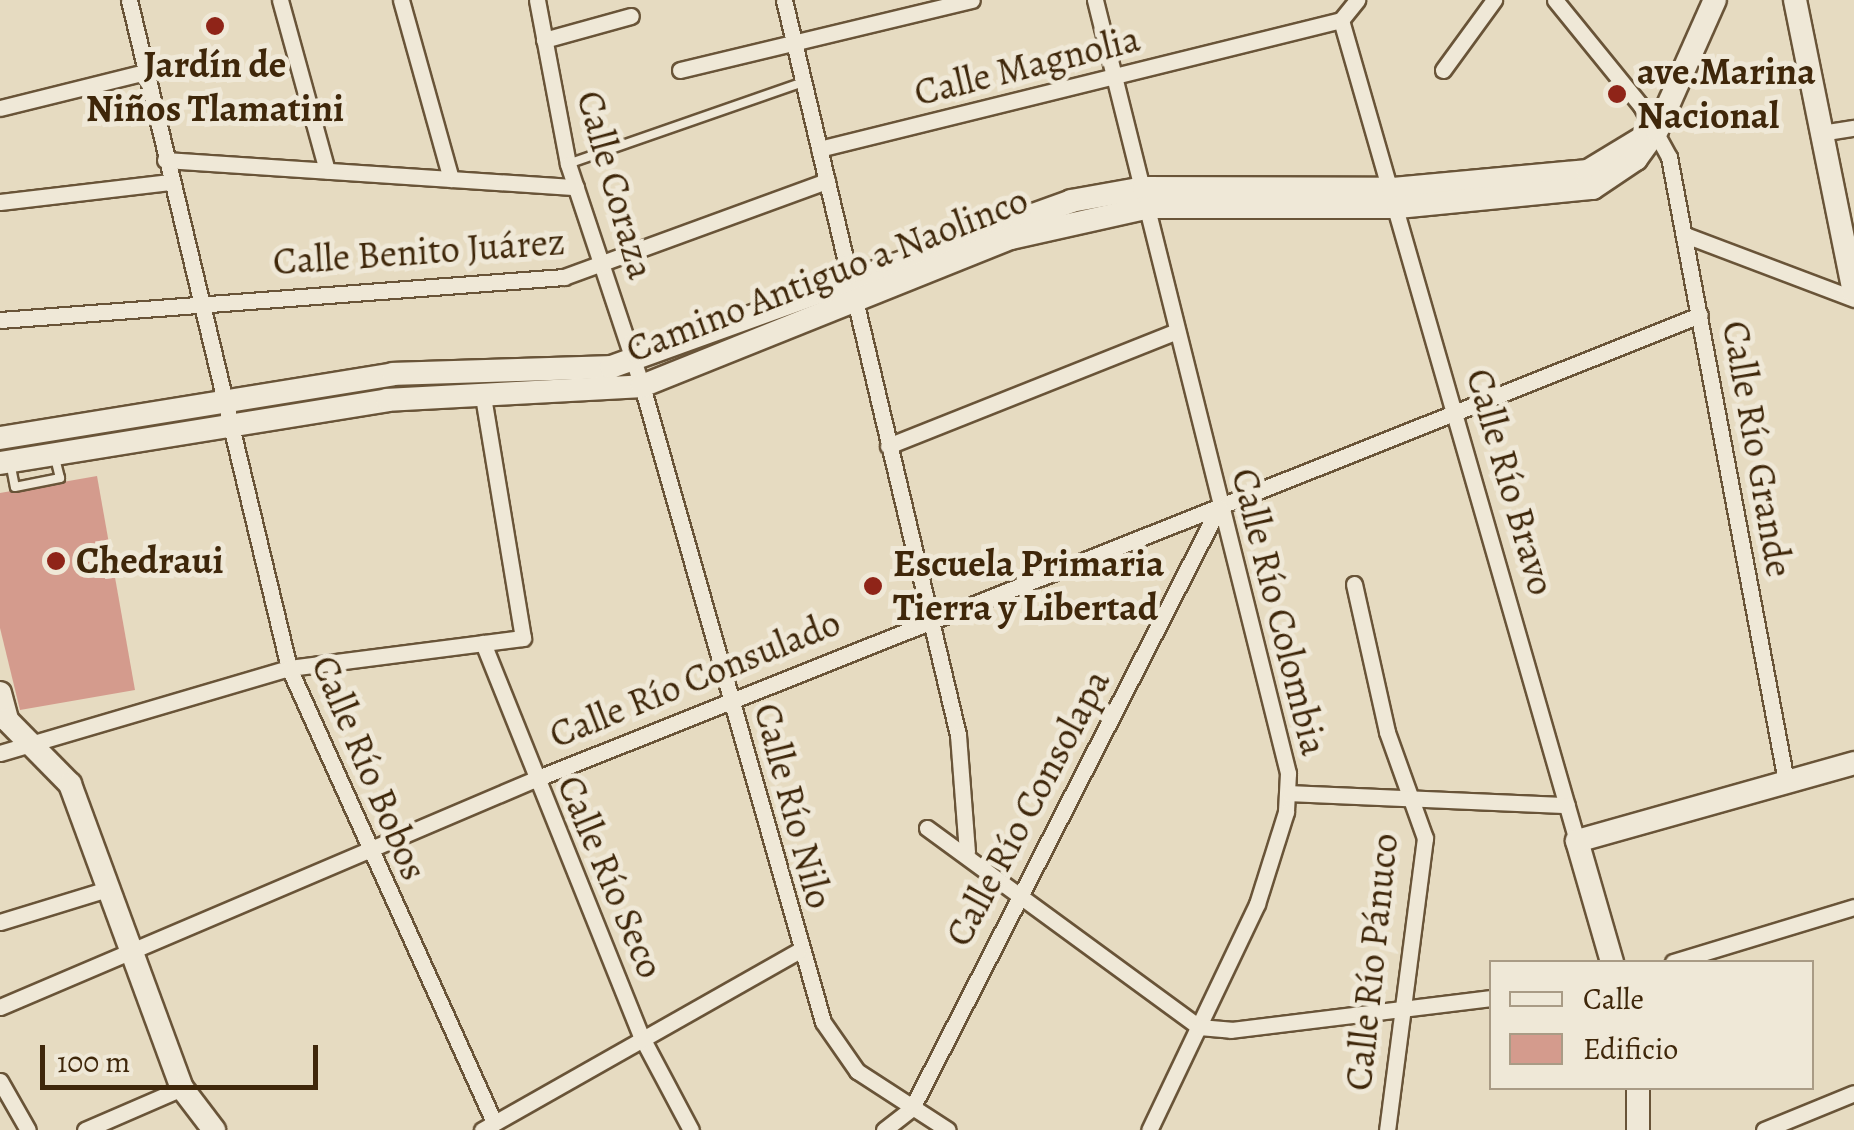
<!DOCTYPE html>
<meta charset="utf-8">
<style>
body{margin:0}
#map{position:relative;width:1854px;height:1130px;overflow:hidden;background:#e6dbc1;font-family:Alegreya,serif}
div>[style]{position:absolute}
.building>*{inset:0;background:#d49b8d}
.roads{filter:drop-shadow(2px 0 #695438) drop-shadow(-2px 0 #695438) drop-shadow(0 2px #695438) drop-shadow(0 -2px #695438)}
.lane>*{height:8px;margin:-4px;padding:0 4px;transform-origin:4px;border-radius:4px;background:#efe8d7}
.street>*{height:15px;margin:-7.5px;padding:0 7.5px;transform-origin:7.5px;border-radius:7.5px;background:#efe8d7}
.secondary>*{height:22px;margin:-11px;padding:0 11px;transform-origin:11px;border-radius:11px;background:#efe8d7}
.dots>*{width:28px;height:28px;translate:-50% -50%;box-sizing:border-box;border:5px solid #efe8d7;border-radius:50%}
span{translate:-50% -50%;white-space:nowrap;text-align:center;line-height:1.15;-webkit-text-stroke:10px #efe8d7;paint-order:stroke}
.poi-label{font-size:38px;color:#3f270a;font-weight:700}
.left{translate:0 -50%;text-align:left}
.street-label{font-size:38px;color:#3f270a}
.legend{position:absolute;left:1489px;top:960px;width:325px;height:130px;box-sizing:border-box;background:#efe8d7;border:2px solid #a99b85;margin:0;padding:12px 18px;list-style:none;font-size:30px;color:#3f270a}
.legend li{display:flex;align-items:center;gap:20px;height:50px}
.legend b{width:50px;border:2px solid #a99b85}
.scale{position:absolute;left:40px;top:1045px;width:278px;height:45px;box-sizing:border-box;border:5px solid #3f270a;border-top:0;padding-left:12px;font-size:30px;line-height:35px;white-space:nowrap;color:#3f270a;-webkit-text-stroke:8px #efe8d7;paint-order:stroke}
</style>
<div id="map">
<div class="building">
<div style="clip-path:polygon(97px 476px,135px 690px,20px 710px,0 628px,0 493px)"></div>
</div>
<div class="roads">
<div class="lane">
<div style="left:568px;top:164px;width:249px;rotate:-19.2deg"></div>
<div style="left:11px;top:467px;width:20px;rotate:79deg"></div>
<div style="left:15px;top:487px;width:46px;rotate:-11.3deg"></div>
<div style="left:60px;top:478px;width:21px;rotate:-104deg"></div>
</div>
<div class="street">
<div style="left:129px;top:0;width:687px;rotate:76.53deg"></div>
<div style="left:289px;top:668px;width:499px;rotate:65.7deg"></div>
<div style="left:280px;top:0;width:177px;rotate:74.6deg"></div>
<div style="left:401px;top:0;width:186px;rotate:74.4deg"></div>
<div style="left:537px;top:0;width:167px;rotate:79.3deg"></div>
<div style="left:568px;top:164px;width:234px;rotate:71.6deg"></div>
<div style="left:642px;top:386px;width:661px;rotate:74.11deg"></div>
<div style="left:823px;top:1022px;width:60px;rotate:55.2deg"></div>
<div style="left:857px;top:1071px;width:108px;rotate:33deg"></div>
<div style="left:784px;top:0;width:755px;rotate:76.68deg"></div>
<div style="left:958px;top:735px;width:117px;rotate:85.6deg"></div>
<div style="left:1095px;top:0;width:797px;rotate:75.98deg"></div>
<div style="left:1288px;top:773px;width:39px;rotate:93deg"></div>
<div style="left:1286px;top:812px;width:96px;rotate:107.5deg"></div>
<div style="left:1257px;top:904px;width:250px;rotate:115.5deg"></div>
<div style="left:1555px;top:0;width:136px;rotate:50.9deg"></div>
<div style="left:1641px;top:106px;width:58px;rotate:61.2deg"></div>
<div style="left:1669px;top:157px;width:635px;rotate:79.38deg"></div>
<div style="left:1341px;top:20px;width:854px;rotate:73.96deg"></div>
<div style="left:544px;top:40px;width:90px;rotate:-15.4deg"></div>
<div style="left:680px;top:70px;width:300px;rotate:-13.5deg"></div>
<div style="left:1443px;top:70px;width:87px;rotate:-53.9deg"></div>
<div style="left:0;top:108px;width:149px;rotate:-13.9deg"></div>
<div style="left:1821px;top:133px;width:33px;rotate:-9deg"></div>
<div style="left:819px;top:149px;width:538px;rotate:-13.88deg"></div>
<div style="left:1341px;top:20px;width:26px;rotate:-51deg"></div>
<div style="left:165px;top:160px;width:412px;rotate:3.8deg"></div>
<div style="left:0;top:202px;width:171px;rotate:-6.7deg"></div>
<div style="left:1685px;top:235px;width:181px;rotate:20.7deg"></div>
<div style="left:0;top:320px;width:566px;rotate:-4.36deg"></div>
<div style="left:564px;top:277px;width:280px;rotate:-20.1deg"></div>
<div style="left:888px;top:446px;width:311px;rotate:-21.7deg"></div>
<div style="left:1354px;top:584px;width:152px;rotate:77.4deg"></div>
<div style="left:1387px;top:732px;width:113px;rotate:70.3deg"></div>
<div style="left:1425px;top:838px;width:294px;rotate:97.4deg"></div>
<div style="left:483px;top:643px;width:424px;rotate:68.1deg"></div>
<div style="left:641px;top:1036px;width:106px;rotate:62deg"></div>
<div style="left:0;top:753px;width:301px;rotate:-16.4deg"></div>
<div style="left:289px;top:668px;width:236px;rotate:-7.3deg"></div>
<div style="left:523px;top:638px;width:244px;rotate:-99.4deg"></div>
<div style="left:1289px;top:793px;width:278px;rotate:2.5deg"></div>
<div style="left:927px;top:828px;width:337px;rotate:36.2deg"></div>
<div style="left:1199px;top:1027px;width:32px;rotate:5deg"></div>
<div style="left:1231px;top:1030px;width:263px;rotate:-7deg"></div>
<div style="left:0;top:922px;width:112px;rotate:-17.1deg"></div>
<div style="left:1673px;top:962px;width:189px;rotate:-16.9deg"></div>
<div style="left:0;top:1007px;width:579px;rotate:-23.07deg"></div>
<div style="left:533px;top:780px;width:1256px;rotate:-21.73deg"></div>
<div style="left:0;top:1081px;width:56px;rotate:60.3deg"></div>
<div style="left:85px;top:1130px;width:106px;rotate:-23.4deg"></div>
<div style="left:482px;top:1130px;width:363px;rotate:-29.5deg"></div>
<div style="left:884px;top:1130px;width:36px;rotate:-38deg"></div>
<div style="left:912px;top:1108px;width:675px;rotate:-62.94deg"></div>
<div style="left:1764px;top:1130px;width:97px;rotate:-22.3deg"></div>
</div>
<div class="secondary">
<div style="left:1795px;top:0;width:298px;rotate:78.6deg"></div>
<div style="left:0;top:438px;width:398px;rotate:-9.2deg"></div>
<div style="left:393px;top:374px;width:218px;rotate:-1.8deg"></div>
<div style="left:611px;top:367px;width:489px;rotate:-19.8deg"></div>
<div style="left:1071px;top:201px;width:74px;rotate:-10.1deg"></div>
<div style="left:1144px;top:188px;width:249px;rotate:0.2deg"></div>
<div style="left:1393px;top:189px;width:196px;rotate:-5.3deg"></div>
<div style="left:1588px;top:171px;width:71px;rotate:-31.2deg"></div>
<div style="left:0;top:463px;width:392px;rotate:-9.2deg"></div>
<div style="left:387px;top:400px;width:255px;rotate:-3.1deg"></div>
<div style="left:642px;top:386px;width:398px;rotate:-21.9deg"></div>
<div style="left:1011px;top:238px;width:142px;rotate:-12.6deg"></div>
<div style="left:1150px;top:207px;width:248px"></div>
<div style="left:1398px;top:207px;width:196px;rotate:-5.6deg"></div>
<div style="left:1593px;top:188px;width:52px;rotate:-34deg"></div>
<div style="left:1636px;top:159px;width:36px;rotate:-54deg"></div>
<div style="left:1657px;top:130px;width:142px;rotate:-66deg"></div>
<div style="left:0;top:693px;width:28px;rotate:75deg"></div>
<div style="left:7px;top:720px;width:90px;rotate:45.5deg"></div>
<div style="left:70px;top:784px;width:324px;rotate:69.8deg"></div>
<div style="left:182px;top:1088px;width:53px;rotate:52.7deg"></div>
<div style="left:1612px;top:962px;width:126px;rotate:-106.1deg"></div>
<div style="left:1577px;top:841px;width:288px;rotate:-15.7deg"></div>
<div style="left:1638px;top:1088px;width:42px;rotate:90deg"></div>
</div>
</div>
<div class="dots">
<div style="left:215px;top:26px;background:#8f2418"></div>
<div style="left:1617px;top:94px;background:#8f2418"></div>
<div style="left:56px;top:561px;background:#8f2418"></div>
<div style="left:873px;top:586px;background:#8f2418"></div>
</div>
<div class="poi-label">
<span style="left:215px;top:87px">Jardín de<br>Niños Tlamatini</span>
<span class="left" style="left:1637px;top:94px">ave.Marina<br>Nacional</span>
<span class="left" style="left:76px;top:561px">Chedraui</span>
<span class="left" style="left:893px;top:586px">Escuela Primaria<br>Tierra y Libertad</span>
</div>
<div class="street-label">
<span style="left:1027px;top:66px;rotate:-14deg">Calle Magnolia</span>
<span style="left:615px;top:185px;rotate:74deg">Calle Coraza</span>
<span style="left:419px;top:252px;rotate:-4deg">Calle Benito Juárez</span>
<span style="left:827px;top:275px;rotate:-21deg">Camino Antiguo a Naolinco</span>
<span style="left:1757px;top:449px;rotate:80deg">Calle Río Grande</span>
<span style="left:1510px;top:482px;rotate:74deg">Calle Río Bravo</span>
<span style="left:1279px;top:612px;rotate:76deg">Calle Río Colombia</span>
<span style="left:695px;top:679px;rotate:-22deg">Calle Río Consulado</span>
<span style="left:369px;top:768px;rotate:67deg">Calle Río Bobos</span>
<span style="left:793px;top:806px;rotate:75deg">Calle Río Nilo</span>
<span style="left:1028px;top:808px;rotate:-62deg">Calle Río Consolapa</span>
<span style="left:610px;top:877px;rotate:67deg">Calle Río Seco</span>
<span style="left:1372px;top:962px;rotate:-84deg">Calle Río Pánuco</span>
</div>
<ul class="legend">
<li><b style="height:12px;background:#efe8d7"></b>Calle</li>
<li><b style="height:28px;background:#d49b8d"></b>Edificio</li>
</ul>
<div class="scale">100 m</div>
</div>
